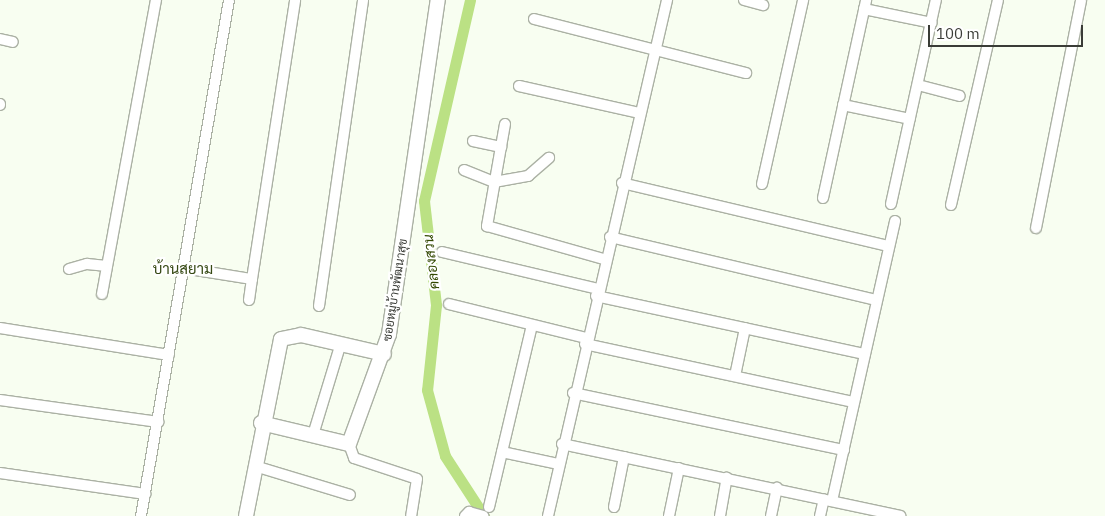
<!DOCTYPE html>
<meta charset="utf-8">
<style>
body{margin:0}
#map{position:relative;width:1105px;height:516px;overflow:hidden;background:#f8fef1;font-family:"IBM Plex Sans",Sarabun,sans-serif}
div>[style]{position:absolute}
.canal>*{height:11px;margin:-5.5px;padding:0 5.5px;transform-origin:5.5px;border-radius:5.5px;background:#bbe184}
.roads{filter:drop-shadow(1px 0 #abb1a4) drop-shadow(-1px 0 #abb1a4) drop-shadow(0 1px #abb1a4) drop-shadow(0 -1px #abb1a4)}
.street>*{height:10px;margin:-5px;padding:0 5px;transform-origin:5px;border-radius:5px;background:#fff}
.secondary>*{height:14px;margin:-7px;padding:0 7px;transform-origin:7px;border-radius:7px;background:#fff}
span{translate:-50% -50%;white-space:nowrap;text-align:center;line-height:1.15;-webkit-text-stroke:4.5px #fff;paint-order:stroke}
.street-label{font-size:12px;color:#3a3c37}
.water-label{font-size:14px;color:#334802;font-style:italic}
.quarter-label{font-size:15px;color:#364914}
.scale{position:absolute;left:928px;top:25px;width:155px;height:22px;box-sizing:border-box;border:2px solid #3a3c37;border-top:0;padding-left:6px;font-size:15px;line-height:18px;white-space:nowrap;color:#3a3c37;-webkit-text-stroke:4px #fff;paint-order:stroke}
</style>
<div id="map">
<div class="canal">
<div style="left:470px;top:0;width:206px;rotate:102.9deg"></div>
<div style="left:424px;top:201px;width:105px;rotate:83.4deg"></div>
<div style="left:436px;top:305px;width:85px;rotate:96deg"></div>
<div style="left:427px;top:390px;width:68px;rotate:74.7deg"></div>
<div style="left:445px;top:456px;width:72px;rotate:57deg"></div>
</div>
<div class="roads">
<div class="street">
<div style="left:744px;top:0;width:20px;rotate:15deg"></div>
<div style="left:864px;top:9px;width:69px;rotate:11.6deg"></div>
<div style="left:534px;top:19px;width:219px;rotate:14.3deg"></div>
<div style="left:0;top:39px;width:13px;rotate:13deg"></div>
<div style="left:918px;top:85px;width:43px;rotate:14.7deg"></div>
<div style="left:519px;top:86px;width:124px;rotate:12.6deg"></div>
<div style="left:0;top:104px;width:1px;rotate:90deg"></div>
<div style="left:843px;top:105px;width:68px;rotate:11.8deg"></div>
<div style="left:505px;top:124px;width:104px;rotate:100deg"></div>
<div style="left:487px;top:226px;width:122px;rotate:15.8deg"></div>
<div style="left:473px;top:141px;width:29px;rotate:12deg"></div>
<div style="left:464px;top:170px;width:32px;rotate:22deg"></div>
<div style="left:494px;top:182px;width:35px;rotate:-10deg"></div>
<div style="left:528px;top:176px;width:28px;rotate:-41deg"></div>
<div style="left:622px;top:183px;width:274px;rotate:13.3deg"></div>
<div style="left:762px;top:184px;width:189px;rotate:-77.4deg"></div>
<div style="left:823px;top:198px;width:203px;rotate:-77.7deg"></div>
<div style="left:891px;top:204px;width:209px;rotate:-77.6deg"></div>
<div style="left:951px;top:205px;width:210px;rotate:-77.1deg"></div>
<div style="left:1036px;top:228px;width:232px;rotate:-78.8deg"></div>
<div style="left:610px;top:237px;width:274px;rotate:13.3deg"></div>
<div style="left:442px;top:252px;width:160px;rotate:13.3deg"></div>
<div style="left:183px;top:268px;width:70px;rotate:9.1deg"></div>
<div style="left:252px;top:279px;width:282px;rotate:-81.2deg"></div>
<div style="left:69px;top:269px;width:19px;rotate:-16deg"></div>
<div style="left:87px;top:264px;width:20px;rotate:6deg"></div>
<div style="left:102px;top:294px;width:299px;rotate:-79.6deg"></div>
<div style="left:596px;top:296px;width:275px;rotate:12.2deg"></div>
<div style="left:249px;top:300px;width:21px;rotate:-82deg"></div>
<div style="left:449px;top:304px;width:141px;rotate:13.9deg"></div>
<div style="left:319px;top:306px;width:309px;rotate:-81.8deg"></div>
<div style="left:0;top:328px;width:171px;rotate:9.1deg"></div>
<div style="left:585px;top:344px;width:275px;rotate:12.2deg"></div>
<div style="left:735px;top:376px;width:49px;rotate:-78.2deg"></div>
<div style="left:573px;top:393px;width:277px;rotate:11.9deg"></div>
<div style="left:0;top:400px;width:160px;rotate:7.9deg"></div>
<div style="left:313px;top:435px;width:96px;rotate:-73.1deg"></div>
<div style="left:349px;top:444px;width:15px;rotate:70deg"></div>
<div style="left:354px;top:458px;width:66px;rotate:18.4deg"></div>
<div style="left:417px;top:479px;width:37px;rotate:99deg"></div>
<div style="left:562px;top:444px;width:346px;rotate:12deg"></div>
<div style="left:502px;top:452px;width:57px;rotate:12.1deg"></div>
<div style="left:258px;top:467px;width:96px;rotate:16.9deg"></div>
<div style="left:0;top:473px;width:147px;rotate:8.2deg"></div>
<div style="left:832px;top:501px;width:287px;rotate:-77.3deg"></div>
<div style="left:489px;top:507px;width:187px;rotate:-76.7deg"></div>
<div style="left:614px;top:507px;width:51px;rotate:-78.7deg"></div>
<div style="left:141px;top:516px;width:523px;rotate:-80.32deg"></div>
<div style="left:465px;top:516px;width:6px;rotate:-45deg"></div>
<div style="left:469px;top:512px;width:15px;rotate:16deg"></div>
<div style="left:548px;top:516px;width:530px;rotate:-77.01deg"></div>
<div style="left:669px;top:516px;width:49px;rotate:-78.2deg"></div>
<div style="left:720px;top:516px;width:39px;rotate:-80deg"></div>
<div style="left:771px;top:516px;width:29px;rotate:-78deg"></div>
<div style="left:820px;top:516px;width:17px;rotate:-77deg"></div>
</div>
<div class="secondary">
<div style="left:261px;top:423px;width:90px;rotate:13.4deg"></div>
<div style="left:349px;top:444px;width:117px;rotate:-70deg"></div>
<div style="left:389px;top:334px;width:338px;rotate:-81.7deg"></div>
<div style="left:246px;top:516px;width:180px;rotate:-78.8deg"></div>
<div style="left:281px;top:339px;width:20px;rotate:-11deg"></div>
<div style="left:301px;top:335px;width:85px;rotate:12.9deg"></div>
</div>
</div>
<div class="street-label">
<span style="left:395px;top:290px;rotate:-81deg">ซอยหมู่บ้านพัฒนาสุข</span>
</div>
<div class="water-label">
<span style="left:431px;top:262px;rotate:-97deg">คลองสวน</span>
</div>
<div class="quarter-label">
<span style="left:183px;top:269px">บ้านสยาม</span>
</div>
<div class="scale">100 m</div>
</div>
